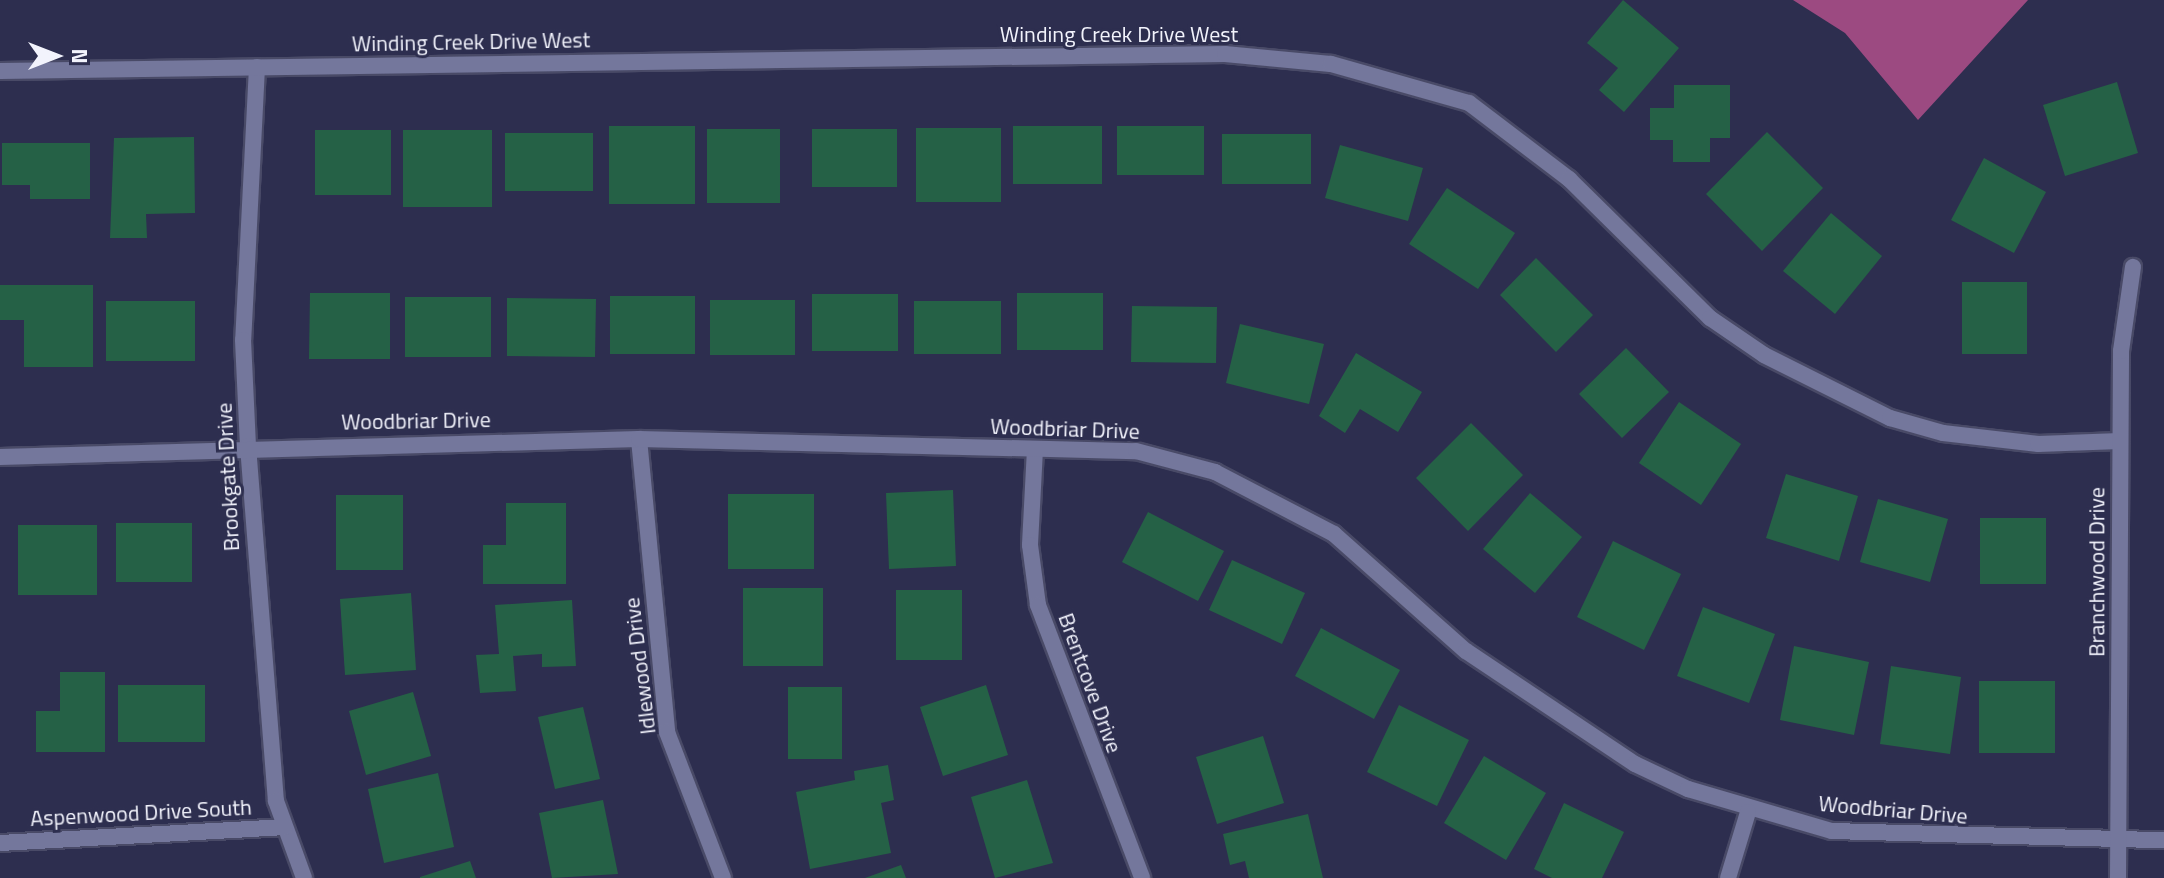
<!DOCTYPE html>
<style>
body{margin:0}
#map{position:relative;width:2164px;height:878px;overflow:hidden;background:#2d2e4f;font-family:"Titillium Web",sans-serif}
div>[style]{position:absolute}
.forest>*{inset:0;background:#9c4a81}
.building>*{inset:0;background:#256146}
.roads{filter:drop-shadow(2px 0 #494a67) drop-shadow(-2px 0 #494a67) drop-shadow(0 2px #494a67) drop-shadow(0 -2px #494a67)}
.minor>*{height:16px;margin:-8px;padding:0 8px;transform-origin:8px;border-radius:8px;background:#74779c}
span{translate:-50% -50%;white-space:nowrap;text-align:center;line-height:1.15;-webkit-text-stroke:6px #2d2e4f;paint-order:stroke}
.street-label{font-size:22px;color:#f2f3fc}
.north{position:absolute;left:16px;top:16px;width:80px;height:80px;-webkit-text-stroke:6px #2d2e4f;paint-order:stroke;rotate:90deg;font-size:22px;font-weight:700;line-height:32px;text-align:center;color:#f2f3fc}
.north::after{content:'';display:block;margin:auto;width:28px;height:36px;background:#f2f3fc;clip-path:polygon(50% 0,100% 100%,50% 72%,0 100%)}
</style>
<div id="map">
<div class="forest">
<div style="clip-path:polygon(1793px 0,2028px 0,1918px 120px,1845px 33px)"></div>
</div>
<div class="building">
<div style="clip-path:polygon(1623px 0,1679px 48px,1624px 112px,1599px 90px,1618px 68px,1587px 43px)"></div>
<div style="clip-path:polygon(2117px 82px,2138px 153px,2065px 176px,2043px 105px)"></div>
<div style="clip-path:polygon(1674px 85px,1730px 85px,1730px 138px,1710px 138px,1710px 162px,1673px 162px,1673px 140px,1650px 140px,1650px 108px,1674px 108px)"></div>
<div style="clip-path:polygon(609px 126px,695px 126px,695px 204px,609px 204px)"></div>
<div style="clip-path:polygon(1013px 126px,1102px 126px,1102px 184px,1013px 184px)"></div>
<div style="clip-path:polygon(1117px 126px,1204px 126px,1204px 175px,1117px 175px)"></div>
<div style="clip-path:polygon(916px 128px,1001px 128px,1001px 202px,916px 202px)"></div>
<div style="clip-path:polygon(707px 129px,780px 129px,780px 203px,707px 203px)"></div>
<div style="clip-path:polygon(812px 129px,897px 129px,897px 187px,812px 187px)"></div>
<div style="clip-path:polygon(315px 130px,391px 130px,391px 195px,315px 195px)"></div>
<div style="clip-path:polygon(403px 130px,492px 130px,492px 207px,403px 207px)"></div>
<div style="clip-path:polygon(1767px 132px,1823px 188px,1762px 251px,1706px 194px)"></div>
<div style="clip-path:polygon(505px 133px,593px 133px,593px 191px,505px 191px)"></div>
<div style="clip-path:polygon(1222px 134px,1311px 134px,1311px 184px,1222px 184px)"></div>
<div style="clip-path:polygon(194px 137px,195px 213px,146px 214px,147px 238px,110px 238px,114px 138px)"></div>
<div style="clip-path:polygon(2px 143px,90px 143px,90px 199px,30px 199px,30px 185px,2px 185px)"></div>
<div style="clip-path:polygon(1340px 145px,1423px 168px,1408px 221px,1325px 198px)"></div>
<div style="clip-path:polygon(1984px 158px,2046px 192px,2014px 253px,1951px 220px)"></div>
<div style="clip-path:polygon(1447px 188px,1515px 233px,1478px 289px,1409px 244px)"></div>
<div style="clip-path:polygon(1831px 213px,1882px 256px,1835px 314px,1783px 271px)"></div>
<div style="clip-path:polygon(1536px 258px,1593px 315px,1556px 352px,1500px 295px)"></div>
<div style="clip-path:polygon(1962px 282px,2027px 282px,2027px 354px,1962px 354px)"></div>
<div style="clip-path:polygon(0 285px,93px 285px,93px 367px,24px 367px,24px 320px,0 320px)"></div>
<div style="clip-path:polygon(310px 293px,390px 293px,390px 359px,309px 359px)"></div>
<div style="clip-path:polygon(1017px 293px,1103px 293px,1103px 350px,1017px 350px)"></div>
<div style="clip-path:polygon(812px 294px,898px 294px,898px 351px,812px 351px)"></div>
<div style="clip-path:polygon(610px 296px,695px 296px,695px 354px,610px 354px)"></div>
<div style="clip-path:polygon(405px 297px,491px 297px,491px 357px,405px 357px)"></div>
<div style="clip-path:polygon(507px 298px,596px 299px,595px 357px,507px 356px)"></div>
<div style="clip-path:polygon(710px 300px,795px 300px,795px 355px,710px 355px)"></div>
<div style="clip-path:polygon(106px 301px,195px 301px,195px 361px,106px 361px)"></div>
<div style="clip-path:polygon(914px 301px,1001px 301px,1001px 354px,914px 354px)"></div>
<div style="clip-path:polygon(1132px 306px,1217px 307px,1216px 363px,1131px 362px)"></div>
<div style="clip-path:polygon(1240px 324px,1324px 344px,1309px 404px,1226px 383px)"></div>
<div style="clip-path:polygon(1626px 348px,1669px 392px,1622px 438px,1579px 394px)"></div>
<div style="clip-path:polygon(1356px 353px,1422px 392px,1398px 432px,1360px 409px,1345px 433px,1319px 416px)"></div>
<div style="clip-path:polygon(1679px 402px,1741px 444px,1701px 505px,1639px 463px)"></div>
<div style="clip-path:polygon(1471px 423px,1523px 475px,1468px 531px,1416px 478px)"></div>
<div style="clip-path:polygon(1786px 474px,1858px 496px,1839px 561px,1766px 538px)"></div>
<div style="clip-path:polygon(953px 490px,956px 566px,889px 569px,886px 493px)"></div>
<div style="clip-path:polygon(1530px 493px,1582px 537px,1535px 593px,1483px 549px)"></div>
<div style="clip-path:polygon(728px 494px,814px 494px,814px 569px,728px 569px)"></div>
<div style="clip-path:polygon(336px 495px,403px 495px,403px 570px,336px 570px)"></div>
<div style="clip-path:polygon(1878px 499px,1948px 519px,1930px 582px,1860px 562px)"></div>
<div style="clip-path:polygon(506px 503px,566px 503px,566px 584px,483px 584px,483px 545px,506px 545px)"></div>
<div style="clip-path:polygon(1148px 512px,1224px 551px,1198px 601px,1122px 562px)"></div>
<div style="clip-path:polygon(1980px 518px,2046px 518px,2046px 584px,1980px 584px)"></div>
<div style="clip-path:polygon(116px 523px,192px 523px,192px 582px,116px 582px)"></div>
<div style="clip-path:polygon(18px 525px,97px 525px,97px 595px,18px 595px)"></div>
<div style="clip-path:polygon(1613px 541px,1681px 574px,1644px 650px,1577px 617px)"></div>
<div style="clip-path:polygon(1232px 560px,1305px 593px,1282px 644px,1209px 610px)"></div>
<div style="clip-path:polygon(743px 588px,823px 588px,823px 666px,743px 666px)"></div>
<div style="clip-path:polygon(896px 590px,962px 590px,962px 660px,896px 660px)"></div>
<div style="clip-path:polygon(411px 593px,416px 670px,345px 675px,340px 599px)"></div>
<div style="clip-path:polygon(572px 600px,576px 666px,542px 667px,542px 654px,513px 656px,516px 691px,480px 693px,476px 655px,499px 654px,495px 605px)"></div>
<div style="clip-path:polygon(1703px 607px,1775px 634px,1749px 703px,1677px 676px)"></div>
<div style="clip-path:polygon(1321px 628px,1400px 670px,1374px 719px,1295px 676px)"></div>
<div style="clip-path:polygon(1794px 646px,1869px 662px,1854px 735px,1780px 720px)"></div>
<div style="clip-path:polygon(1891px 666px,1961px 677px,1950px 754px,1880px 744px)"></div>
<div style="clip-path:polygon(60px 672px,105px 672px,105px 752px,36px 752px,36px 711px,60px 711px)"></div>
<div style="clip-path:polygon(1979px 681px,2055px 681px,2055px 753px,1979px 753px)"></div>
<div style="clip-path:polygon(118px 685px,205px 685px,205px 742px,118px 742px)"></div>
<div style="clip-path:polygon(986px 685px,1008px 755px,943px 776px,920px 707px)"></div>
<div style="clip-path:polygon(788px 687px,842px 687px,842px 759px,788px 759px)"></div>
<div style="clip-path:polygon(413px 692px,431px 756px,366px 775px,349px 711px)"></div>
<div style="clip-path:polygon(1399px 705px,1469px 740px,1437px 806px,1367px 772px)"></div>
<div style="clip-path:polygon(583px 707px,600px 779px,555px 789px,538px 717px)"></div>
<div style="clip-path:polygon(1263px 736px,1284px 803px,1217px 824px,1196px 757px)"></div>
<div style="clip-path:polygon(1484px 756px,1546px 793px,1506px 860px,1444px 823px)"></div>
<div style="clip-path:polygon(888px 765px,894px 800px,881px 803px,891px 853px,810px 869px,796px 792px,855px 780px,854px 771px)"></div>
<div style="clip-path:polygon(438px 773px,454px 847px,384px 863px,368px 789px)"></div>
<div style="clip-path:polygon(1027px 780px,1053px 863px,995px 878px,971px 797px)"></div>
<div style="clip-path:polygon(603px 800px,618px 874px,552px 878px,539px 813px)"></div>
<div style="clip-path:polygon(1564px 803px,1624px 832px,1602px 878px,1552px 878px,1534px 869px)"></div>
<div style="clip-path:polygon(1308px 814px,1323px 878px,1249px 878px,1245px 861px,1230px 865px,1223px 834px)"></div>
<div style="clip-path:polygon(470px 861px,476px 878px,420px 878px,420px 877px)"></div>
<div style="clip-path:polygon(901px 865px,906px 878px,865px 878px)"></div>
</div>
<div class="roads">
<div class="minor">
<div style="left:257px;top:67px;width:273px;rotate:92.9deg"></div>
<div style="left:243px;top:340px;width:106px;rotate:87.3deg"></div>
<div style="left:248px;top:446px;width:356px;rotate:85.5deg"></div>
<div style="left:276px;top:801px;width:82px;rotate:70deg"></div>
<div style="left:0;top:71px;width:1225px;rotate:-0.8deg"></div>
<div style="left:1225px;top:54px;width:106px;rotate:5.4deg"></div>
<div style="left:1331px;top:64px;width:143px;rotate:15.8deg"></div>
<div style="left:1469px;top:103px;width:126px;rotate:37.2deg"></div>
<div style="left:1569px;top:179px;width:198px;rotate:44.6deg"></div>
<div style="left:1710px;top:318px;width:65px;rotate:34.4deg"></div>
<div style="left:1764px;top:355px;width:141px;rotate:26.6deg"></div>
<div style="left:1890px;top:418px;width:55px;rotate:15.8deg"></div>
<div style="left:1943px;top:433px;width:96px;rotate:6.6deg"></div>
<div style="left:2038px;top:444px;width:82px;rotate:-2.1deg"></div>
<div style="left:639px;top:439px;width:294px;rotate:84.5deg"></div>
<div style="left:667px;top:732px;width:156px;rotate:69deg"></div>
<div style="left:1035px;top:449px;width:96px;rotate:93deg"></div>
<div style="left:1030px;top:545px;width:61px;rotate:82.4deg"></div>
<div style="left:1038px;top:605px;width:292px;rotate:69.1deg"></div>
<div style="left:0;top:457px;width:639px;rotate:-1.61deg"></div>
<div style="left:639px;top:439px;width:497px;rotate:1.4deg"></div>
<div style="left:1136px;top:451px;width:82px;rotate:14.9deg"></div>
<div style="left:1215px;top:472px;width:134px;rotate:27.5deg"></div>
<div style="left:1334px;top:534px;width:176px;rotate:41.6deg"></div>
<div style="left:1466px;top:651px;width:203px;rotate:33.8deg"></div>
<div style="left:1635px;top:764px;width:59px;rotate:25.3deg"></div>
<div style="left:1688px;top:789px;width:150px;rotate:16.3deg"></div>
<div style="left:1832px;top:831px;width:332px;rotate:1.6deg"></div>
<div style="left:0;top:843px;width:285px;rotate:-3.2deg"></div>
<div style="left:1728px;top:878px;width:69px;rotate:-73.1deg"></div>
<div style="left:2118px;top:878px;width:527px;rotate:-89.67deg"></div>
<div style="left:2121px;top:351px;width:85px;rotate:-81.9deg"></div>
</div>
</div>
<div class="street-label">
<span style="left:1119px;top:35px">Winding Creek Drive West</span>
<span style="left:471px;top:42px;rotate:-1deg">Winding Creek Drive West</span>
<span style="left:416px;top:421px;rotate:-1deg">Woodbriar Drive</span>
<span style="left:1065px;top:429px;rotate:2deg">Woodbriar Drive</span>
<span style="left:228px;top:477px;rotate:-93deg">Brookgate Drive</span>
<span style="left:2097px;top:572px;rotate:-90deg">Branchwood Drive</span>
<span style="left:640px;top:666px;rotate:-97deg">Idlewood Drive</span>
<span style="left:1090px;top:683px;rotate:70deg">Brentcove Drive</span>
<span style="left:1893px;top:810px;rotate:5deg">Woodbriar Drive</span>
<span style="left:141px;top:813px;rotate:-3deg">Aspenwood Drive South</span>
</div>
<div class="north">N</div>
</div>
